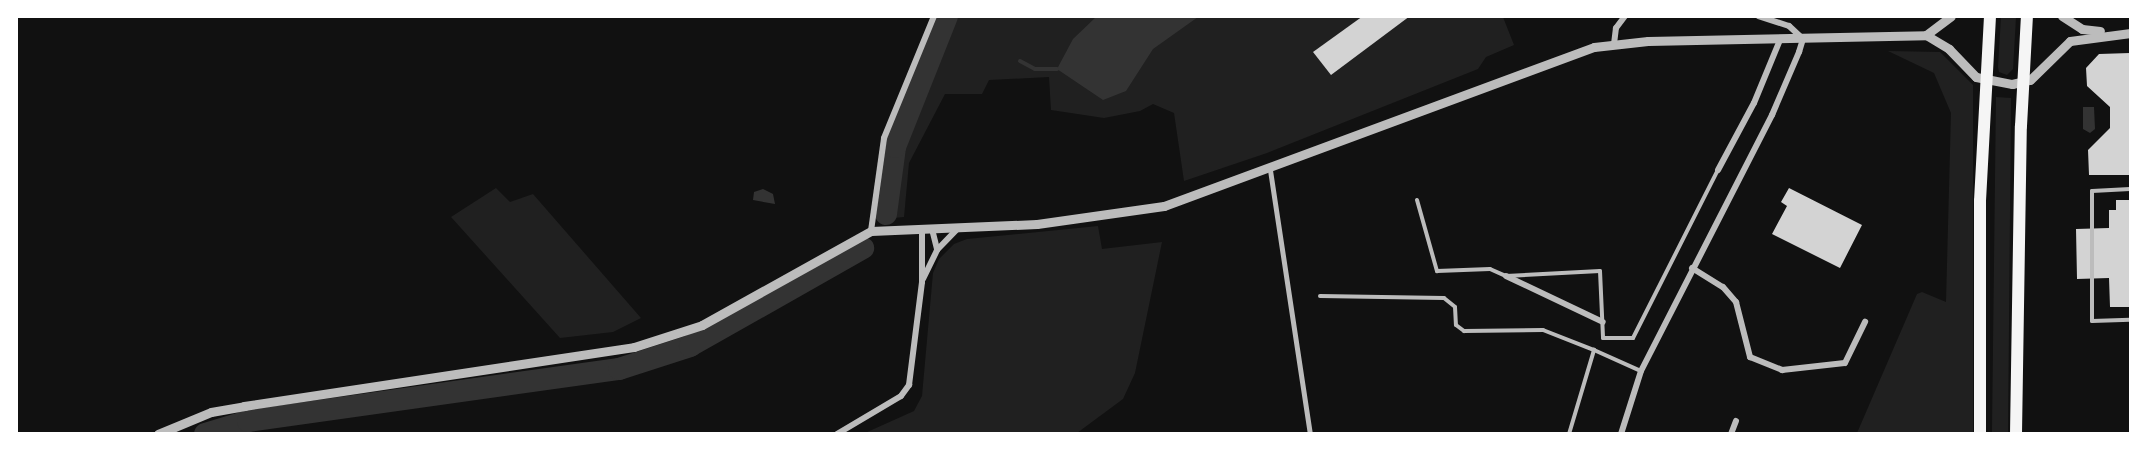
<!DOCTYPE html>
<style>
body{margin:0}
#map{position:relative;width:2147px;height:450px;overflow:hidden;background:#111;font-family:Jost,sans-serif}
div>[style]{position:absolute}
.green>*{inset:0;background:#202020}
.water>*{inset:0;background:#333}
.stream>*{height:4px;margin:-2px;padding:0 2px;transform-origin:2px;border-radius:2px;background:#333}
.river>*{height:22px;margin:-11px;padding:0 11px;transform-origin:11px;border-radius:11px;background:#333}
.building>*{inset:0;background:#d3d3d3}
.service>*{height:4px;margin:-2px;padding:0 2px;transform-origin:2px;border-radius:2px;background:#bcbcbc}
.pedestrian>*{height:5px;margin:-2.5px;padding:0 2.5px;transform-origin:2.5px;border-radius:2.5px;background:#bcbcbc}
.minor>*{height:6px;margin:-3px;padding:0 3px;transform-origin:3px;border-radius:3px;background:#bcbcbc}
.tertiary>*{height:9px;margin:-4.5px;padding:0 4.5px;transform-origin:4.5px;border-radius:4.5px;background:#bcbcbc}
.trunk>*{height:12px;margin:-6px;padding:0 6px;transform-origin:6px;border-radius:6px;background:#f5f5f5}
span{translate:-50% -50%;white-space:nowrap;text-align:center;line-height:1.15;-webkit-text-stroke:4.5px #fff;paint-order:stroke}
.frame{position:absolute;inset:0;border:18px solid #fff;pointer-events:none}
</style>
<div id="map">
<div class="green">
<div style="clip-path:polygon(956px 17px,1503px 17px,1514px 45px,1486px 57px,1478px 69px,1267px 153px,1184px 181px,1174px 113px,1153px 104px,1140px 111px,1104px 118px,1051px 110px,1049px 77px,989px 80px,982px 94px,945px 94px,909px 163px,904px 217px,893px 218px,906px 138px)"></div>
<div style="clip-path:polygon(2001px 17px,2016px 17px,2013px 69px,2007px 75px,1999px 72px,1998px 67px)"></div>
<div style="clip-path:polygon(1888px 51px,1940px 52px,1973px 85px,1973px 433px,1857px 433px,1917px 294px,1922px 292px,1946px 302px,1951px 113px,1934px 73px)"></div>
<div style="clip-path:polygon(1996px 97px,2011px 98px,2008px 434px,1992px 433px)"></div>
<div style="clip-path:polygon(496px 188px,510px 202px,533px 194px,641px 318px,613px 332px,560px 338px,451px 217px)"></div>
<div style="clip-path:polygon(1098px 226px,1102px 249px,1162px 242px,1135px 373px,1123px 399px,1077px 433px,865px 433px,914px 411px,922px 396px,933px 273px,939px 259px,954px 244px,967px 239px)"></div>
</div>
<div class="water">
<div style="clip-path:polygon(1096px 17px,1096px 16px,1198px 17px,1153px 49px,1126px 91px,1103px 100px,1057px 69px,1073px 39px)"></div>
<div style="clip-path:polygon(2083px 107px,2094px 107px,2095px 129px,2090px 133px,2083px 129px)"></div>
<div style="clip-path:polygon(763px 189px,773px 194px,775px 204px,753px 200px,754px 192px)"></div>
</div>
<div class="stream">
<div style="left:1020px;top:61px;width:17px;rotate:28deg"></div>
<div style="left:1035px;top:69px;width:22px"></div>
</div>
<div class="river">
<div style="left:886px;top:214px;width:68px;rotate:-82.3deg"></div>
<div style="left:895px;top:147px;width:141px;rotate:-68.3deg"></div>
<div style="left:205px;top:434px;width:45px;rotate:-16.8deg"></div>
<div style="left:248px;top:421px;width:375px;rotate:-8deg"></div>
<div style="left:619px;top:369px;width:75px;rotate:-17.9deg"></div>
<div style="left:690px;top:346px;width:199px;rotate:-29.5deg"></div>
</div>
<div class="building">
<div style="clip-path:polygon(1363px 16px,1410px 16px,1331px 75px,1313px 52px)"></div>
<div style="clip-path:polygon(2130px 53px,2130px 175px,2089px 175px,2088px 150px,2110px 128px,2110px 107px,2087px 86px,2086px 68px,2099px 54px)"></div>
<div style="clip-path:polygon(1789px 188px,1862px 225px,1840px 268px,1772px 234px,1787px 206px,1781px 202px)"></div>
<div style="clip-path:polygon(2116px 200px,2130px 200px,2130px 307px,2110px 307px,2109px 278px,2077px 279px,2076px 229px,2109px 228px,2109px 210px,2116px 210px)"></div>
</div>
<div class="service">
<div style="left:2130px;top:189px;width:38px;rotate:177deg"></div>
<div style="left:2092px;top:191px;width:130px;rotate:90deg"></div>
<div style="left:2092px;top:321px;width:38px;rotate:-2deg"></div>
<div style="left:1417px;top:200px;width:74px;rotate:74.3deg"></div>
<div style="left:1437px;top:271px;width:53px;rotate:-2.2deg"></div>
<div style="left:1490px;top:269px;width:17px;rotate:24deg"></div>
<div style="left:1506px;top:276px;width:94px;rotate:-3deg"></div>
<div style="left:1600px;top:271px;width:67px;rotate:87.4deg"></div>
<div style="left:1603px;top:338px;width:30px"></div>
<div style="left:1633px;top:338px;width:188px;rotate:-63.2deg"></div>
<div style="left:1320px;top:296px;width:124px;rotate:0.9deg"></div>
<div style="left:1444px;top:298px;width:14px;rotate:39deg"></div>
<div style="left:1455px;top:307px;width:18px;rotate:87deg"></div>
<div style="left:1456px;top:325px;width:10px;rotate:37deg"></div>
<div style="left:1464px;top:331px;width:79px;rotate:-0.7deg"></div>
<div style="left:1543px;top:330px;width:55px;rotate:21.4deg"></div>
<div style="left:1569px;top:434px;width:88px;rotate:-73.4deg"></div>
<div style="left:1594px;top:350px;width:51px;rotate:24.1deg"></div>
</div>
<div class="pedestrian">
<div style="left:1270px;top:170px;width:267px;rotate:81.4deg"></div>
</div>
<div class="minor">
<div style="left:1614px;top:44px;width:16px;rotate:-83deg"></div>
<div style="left:1616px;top:28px;width:15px;rotate:-53deg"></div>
<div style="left:1718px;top:170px;width:76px;rotate:-61.8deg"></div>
<div style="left:1754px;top:103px;width:68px;rotate:-67.6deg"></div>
<div style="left:932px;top:229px;width:21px;rotate:76deg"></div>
<div style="left:871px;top:231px;width:94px;rotate:-82deg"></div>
<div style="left:884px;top:138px;width:132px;rotate:-67.7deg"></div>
<div style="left:1692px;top:268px;width:36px;rotate:32deg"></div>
<div style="left:1723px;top:287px;width:20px;rotate:49deg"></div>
<div style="left:1736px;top:302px;width:57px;rotate:75.7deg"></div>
<div style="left:1750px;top:357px;width:35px;rotate:22deg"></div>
<div style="left:1782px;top:370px;width:63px;rotate:-6.3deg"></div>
<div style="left:1845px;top:363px;width:46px;rotate:-64deg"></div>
<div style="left:1506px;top:276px;width:107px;rotate:25.4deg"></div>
<div style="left:923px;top:279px;width:32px;rotate:-64deg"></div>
<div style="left:937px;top:250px;width:30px;rotate:-46deg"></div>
<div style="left:837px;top:434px;width:74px;rotate:-30.7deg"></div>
<div style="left:901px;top:396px;width:14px;rotate:-54deg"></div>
<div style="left:909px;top:385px;width:104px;rotate:-82.8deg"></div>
<div style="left:922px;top:282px;width:53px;rotate:-90deg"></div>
<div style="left:1621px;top:434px;width:66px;rotate:-72.4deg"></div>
<div style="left:1641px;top:371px;width:288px;rotate:-62.9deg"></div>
<div style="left:1772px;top:115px;width:69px;rotate:-66.8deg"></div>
<div style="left:1799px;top:52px;width:14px;rotate:-73deg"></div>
<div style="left:1803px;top:39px;width:19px;rotate:-137deg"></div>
<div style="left:1789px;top:26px;width:32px;rotate:-162deg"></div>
<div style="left:1731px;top:434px;width:14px;rotate:-69deg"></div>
</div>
<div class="tertiary">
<div style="left:2062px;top:16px;width:24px;rotate:33deg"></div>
<div style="left:2082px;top:29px;width:18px;rotate:6deg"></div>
<div style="left:1926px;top:35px;width:31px;rotate:-37deg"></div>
<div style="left:158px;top:434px;width:57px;rotate:-22.5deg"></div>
<div style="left:211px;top:412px;width:34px;rotate:-10deg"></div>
<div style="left:244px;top:406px;width:394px;rotate:-8.6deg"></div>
<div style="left:634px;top:347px;width:71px;rotate:-17.9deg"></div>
<div style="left:702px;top:325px;width:193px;rotate:-29.1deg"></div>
<div style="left:871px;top:231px;width:166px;rotate:-2.4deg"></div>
<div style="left:1037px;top:224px;width:128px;rotate:-8.1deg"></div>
<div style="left:1164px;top:206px;width:458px;rotate:-20.3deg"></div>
<div style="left:1594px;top:47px;width:54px;rotate:-6.3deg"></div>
<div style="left:1648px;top:41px;width:278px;rotate:-1.2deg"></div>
<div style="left:1926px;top:35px;width:27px;rotate:31deg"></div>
<div style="left:1949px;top:49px;width:39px;rotate:46deg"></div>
<div style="left:1976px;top:77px;width:37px;rotate:11deg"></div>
<div style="left:2012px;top:84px;width:18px;rotate:-13deg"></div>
<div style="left:2030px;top:80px;width:56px;rotate:-44.3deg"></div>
<div style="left:2070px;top:41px;width:61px;rotate:-7.6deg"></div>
</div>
<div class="trunk">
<div style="left:1980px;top:434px;width:233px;rotate:-90deg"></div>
<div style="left:1980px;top:201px;width:185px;rotate:-86.9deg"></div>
<div style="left:2016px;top:434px;width:308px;rotate:-89.1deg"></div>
<div style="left:2021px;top:126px;width:110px;rotate:-86.9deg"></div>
</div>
<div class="frame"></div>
</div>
